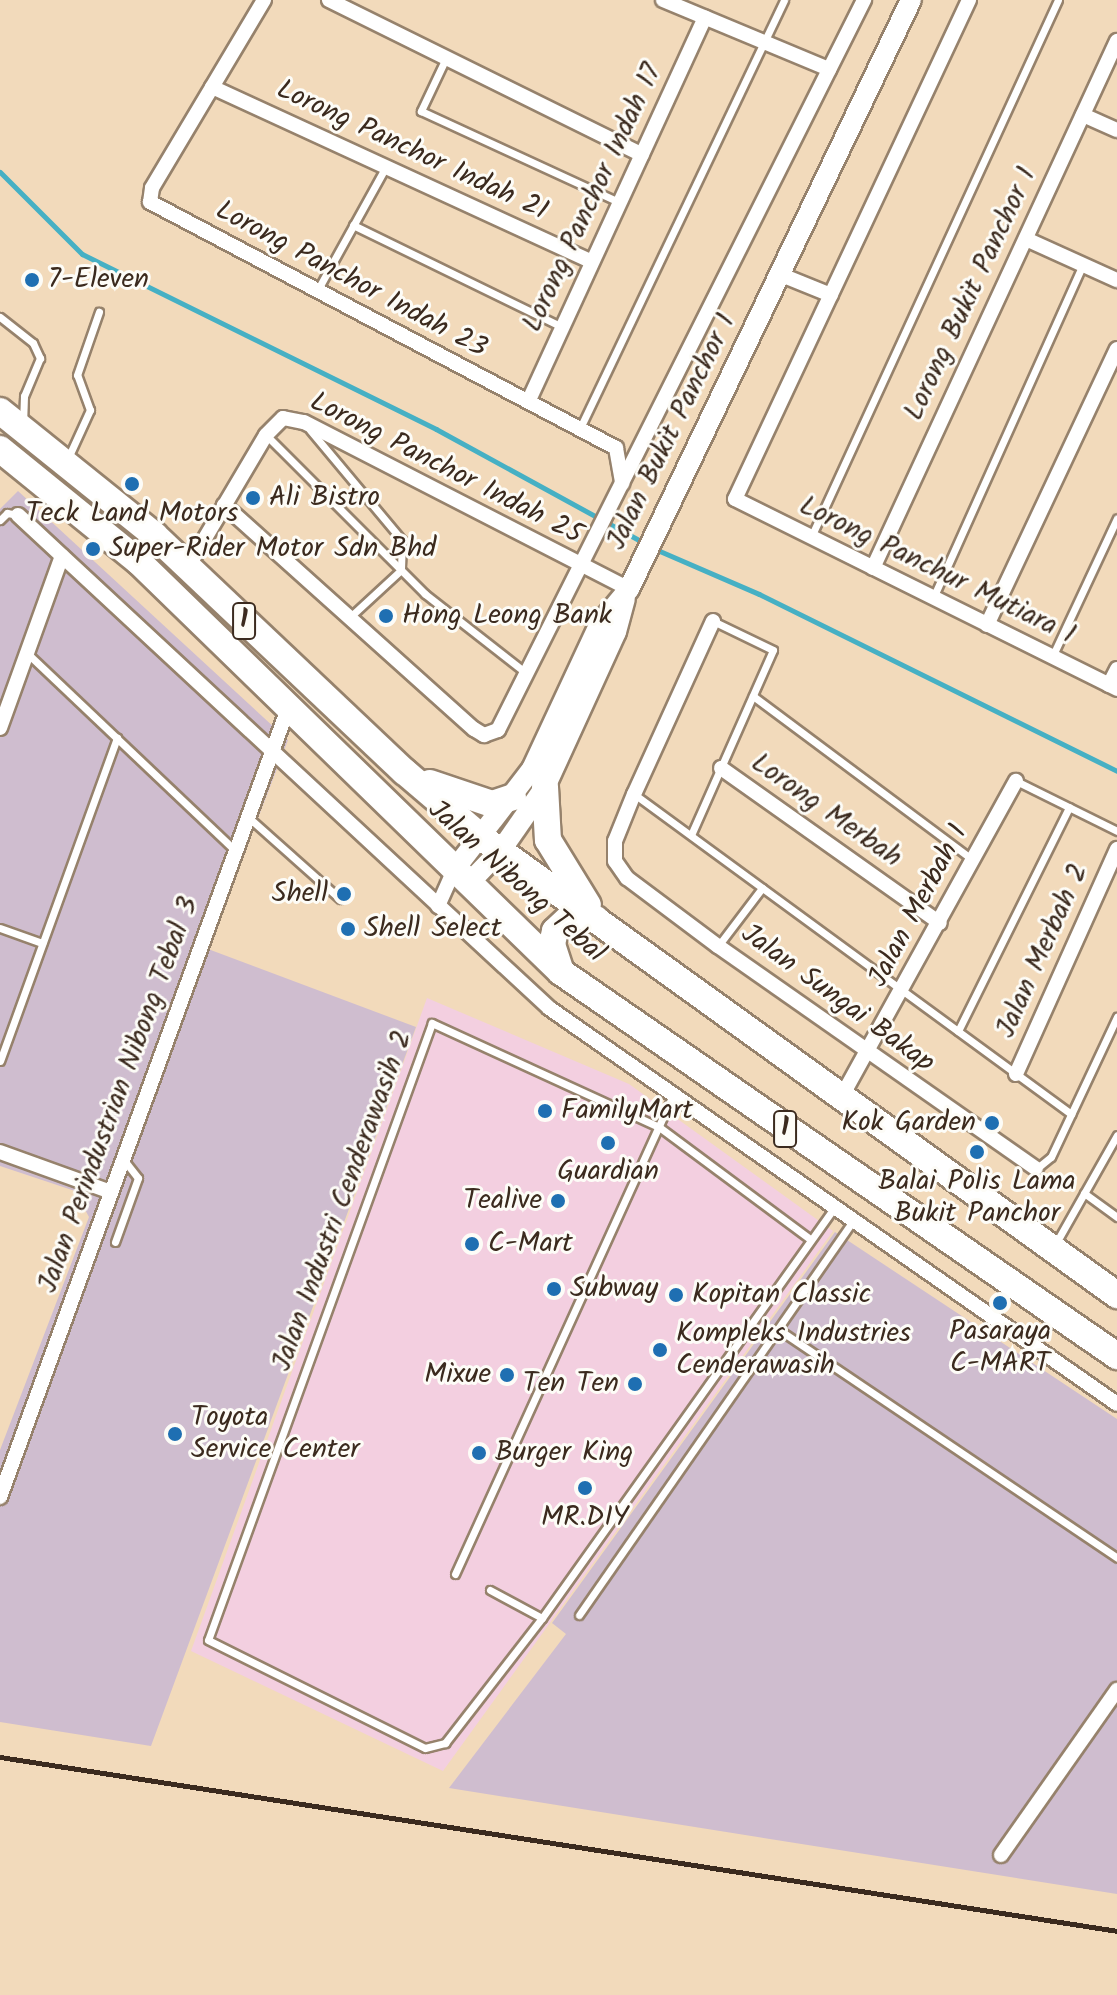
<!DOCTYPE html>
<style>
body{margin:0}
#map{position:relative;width:1117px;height:1995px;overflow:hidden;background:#f2dabb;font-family:Kalam,sans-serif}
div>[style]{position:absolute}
.built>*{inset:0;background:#f3cfe0}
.industrial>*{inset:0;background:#cfbdcf}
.stream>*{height:5px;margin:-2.5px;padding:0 2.5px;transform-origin:2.5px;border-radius:2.5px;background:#46b0c4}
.roads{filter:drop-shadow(2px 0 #96826c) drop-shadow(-2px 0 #96826c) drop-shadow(0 2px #96826c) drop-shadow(0 -2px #96826c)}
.lane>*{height:7px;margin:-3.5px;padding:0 3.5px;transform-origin:3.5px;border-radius:3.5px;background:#fff}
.street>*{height:14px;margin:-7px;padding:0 7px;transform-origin:7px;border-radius:7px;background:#fff}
.secondary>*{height:20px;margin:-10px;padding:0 10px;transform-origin:10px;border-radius:10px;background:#fff}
.highway>*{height:26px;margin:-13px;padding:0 13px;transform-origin:13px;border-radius:13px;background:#fff}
.rail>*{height:5px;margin:-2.5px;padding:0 2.5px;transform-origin:2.5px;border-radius:2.5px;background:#3b2a1e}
.dots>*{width:22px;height:22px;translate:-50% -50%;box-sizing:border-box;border:4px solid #fdfcf7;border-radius:50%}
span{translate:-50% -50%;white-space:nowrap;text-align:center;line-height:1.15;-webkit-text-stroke:6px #fdfcf7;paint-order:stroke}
.shield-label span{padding:2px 6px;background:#fdfcf7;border:2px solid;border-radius:6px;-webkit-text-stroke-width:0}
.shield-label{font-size:26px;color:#3b2a1e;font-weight:700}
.street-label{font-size:28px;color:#3b2a1e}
.poi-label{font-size:28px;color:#3b2a1e}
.left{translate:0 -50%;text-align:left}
.right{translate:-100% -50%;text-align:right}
</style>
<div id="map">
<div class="built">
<div style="clip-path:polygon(427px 998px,629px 1084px,833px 1231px,443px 1771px,191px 1651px)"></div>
</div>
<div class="industrial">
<div style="clip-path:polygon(18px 491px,288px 740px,208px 949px,416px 1027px,151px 1746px,0 1722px,0 1450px,89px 1217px,75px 1191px,0 1166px,0 509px)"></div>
<div style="clip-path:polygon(835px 1232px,1117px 1419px,1117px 1894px,449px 1788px,566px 1634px,552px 1623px)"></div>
</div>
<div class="stream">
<div style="left:0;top:172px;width:116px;rotate:45deg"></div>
<div style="left:82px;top:254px;width:395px;rotate:26.3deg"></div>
<div style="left:436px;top:429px;width:239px;rotate:28.7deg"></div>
<div style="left:655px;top:549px;width:113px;rotate:23.4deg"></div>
<div style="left:759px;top:594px;width:399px;rotate:26.3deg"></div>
</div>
<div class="roads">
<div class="lane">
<div style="left:446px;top:58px;width:59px;rotate:115.3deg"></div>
<div style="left:421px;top:111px;width:218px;rotate:24.7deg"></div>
<div style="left:353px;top:225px;width:233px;rotate:26deg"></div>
<div style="left:317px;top:291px;width:138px;rotate:-61deg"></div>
<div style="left:0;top:317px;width:42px;rotate:38.2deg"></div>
<div style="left:33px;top:343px;width:17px;rotate:65deg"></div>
<div style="left:40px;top:358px;width:41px;rotate:112.8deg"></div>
<div style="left:24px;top:396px;width:26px;rotate:92deg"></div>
<div style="left:580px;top:428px;width:474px;rotate:-64.5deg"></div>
<div style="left:310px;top:430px;width:143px;rotate:50.1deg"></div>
<div style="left:402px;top:540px;width:30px;rotate:92deg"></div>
<div style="left:401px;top:570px;width:69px;rotate:137.3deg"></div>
<div style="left:266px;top:435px;width:225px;rotate:45deg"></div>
<div style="left:425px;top:594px;width:128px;rotate:38deg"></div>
<div style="left:68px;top:458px;width:53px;rotate:-65.4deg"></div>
<div style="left:90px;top:410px;width:37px;rotate:-110deg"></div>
<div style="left:77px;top:375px;width:67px;rotate:-70.8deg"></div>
<div style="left:0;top:520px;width:10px;rotate:-45deg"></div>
<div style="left:7px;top:513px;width:11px;rotate:10deg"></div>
<div style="left:811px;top:537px;width:591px;rotate:-65.3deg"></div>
<div style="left:933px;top:598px;width:366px;rotate:-65.8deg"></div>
<div style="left:27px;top:653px;width:288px;rotate:43.5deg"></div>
<div style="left:1052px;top:657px;width:153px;rotate:-64.9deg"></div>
<div style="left:753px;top:696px;width:273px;rotate:36.7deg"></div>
<div style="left:1016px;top:781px;width:113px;rotate:26.3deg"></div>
<div style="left:634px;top:794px;width:542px;rotate:36.21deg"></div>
<div style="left:248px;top:817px;width:123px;rotate:41.7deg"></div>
<div style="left:691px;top:835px;width:202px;rotate:-66.1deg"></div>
<div style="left:773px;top:650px;width:67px;rotate:-154.2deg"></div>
<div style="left:0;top:928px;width:45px;rotate:19.7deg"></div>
<div style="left:718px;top:946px;width:73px;rotate:-52.8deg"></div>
<div style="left:958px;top:1031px;width:250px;rotate:-63.6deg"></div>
<div style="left:0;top:1061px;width:344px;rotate:-70.1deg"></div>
<div style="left:1036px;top:1169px;width:19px;rotate:-39deg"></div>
<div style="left:1051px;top:1157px;width:155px;rotate:-64.8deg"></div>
<div style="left:1084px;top:1193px;width:41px;rotate:36deg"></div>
<div style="left:810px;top:1239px;width:188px;rotate:-143.4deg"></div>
<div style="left:659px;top:1127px;width:250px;rotate:-155.4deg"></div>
<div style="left:432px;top:1023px;width:656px;rotate:109.95deg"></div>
<div style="left:208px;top:1640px;width:242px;rotate:26.5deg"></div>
<div style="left:425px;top:1748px;width:21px;rotate:-14deg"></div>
<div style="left:445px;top:1743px;width:158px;rotate:-52.2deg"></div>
<div style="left:542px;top:1618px;width:503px;rotate:-54.54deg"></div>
<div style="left:115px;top:1242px;width:68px;rotate:-70.2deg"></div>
<div style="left:138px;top:1178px;width:24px;rotate:-128deg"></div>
<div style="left:1056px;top:1243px;width:124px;rotate:-60.5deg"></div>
<div style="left:778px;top:1329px;width:409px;rotate:34deg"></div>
<div style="left:455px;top:1574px;width:526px;rotate:-65.53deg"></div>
<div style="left:490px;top:1590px;width:59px;rotate:28.3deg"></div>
<div style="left:579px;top:1615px;width:480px;rotate:-55.2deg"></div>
</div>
<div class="street">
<div style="left:264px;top:0;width:219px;rotate:120.8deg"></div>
<div style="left:152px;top:188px;width:14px;rotate:98deg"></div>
<div style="left:150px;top:202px;width:527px;rotate:27.83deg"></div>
<div style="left:616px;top:448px;width:36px;rotate:80deg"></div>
<div style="left:329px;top:0;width:349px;rotate:26.3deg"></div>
<div style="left:663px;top:0;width:180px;rotate:22.6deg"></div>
<div style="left:969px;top:0;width:551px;rotate:115.12deg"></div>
<div style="left:735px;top:499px;width:427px;rotate:26.4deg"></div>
<div style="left:212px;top:87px;width:417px;rotate:24.7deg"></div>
<div style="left:1083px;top:115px;width:37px;rotate:24deg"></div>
<div style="left:1026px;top:239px;width:100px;rotate:24.3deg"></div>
<div style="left:779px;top:274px;width:56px;rotate:22deg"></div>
<div style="left:529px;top:400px;width:421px;rotate:-65.3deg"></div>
<div style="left:224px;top:505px;width:336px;rotate:41.9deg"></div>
<div style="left:474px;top:729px;width:12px;rotate:31deg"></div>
<div style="left:484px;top:735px;width:15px;rotate:-20deg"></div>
<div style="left:498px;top:730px;width:817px;rotate:-63.37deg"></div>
<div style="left:18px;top:515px;width:725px;rotate:42.87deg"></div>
<div style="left:549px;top:1008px;width:692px;rotate:34.88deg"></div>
<div style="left:188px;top:567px;width:153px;rotate:-59.4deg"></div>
<div style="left:266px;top:435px;width:24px;rotate:-45deg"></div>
<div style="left:283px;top:418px;width:21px;rotate:11deg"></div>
<div style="left:304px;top:422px;width:365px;rotate:27.2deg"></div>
<div style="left:873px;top:568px;width:581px;rotate:-65.16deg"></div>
<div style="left:713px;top:621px;width:190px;rotate:114.5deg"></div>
<div style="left:634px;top:794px;width:51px;rotate:112deg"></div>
<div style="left:615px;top:841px;width:20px;rotate:90deg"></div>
<div style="left:615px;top:861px;width:21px;rotate:55deg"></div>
<div style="left:627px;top:878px;width:114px;rotate:36.8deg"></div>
<div style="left:718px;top:946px;width:388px;rotate:35deg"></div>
<div style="left:987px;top:625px;width:305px;rotate:-64.8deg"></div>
<div style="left:1109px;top:685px;width:18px;rotate:-63deg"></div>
<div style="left:0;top:728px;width:183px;rotate:-70.2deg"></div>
<div style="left:721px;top:768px;width:268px;rotate:35.3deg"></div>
<div style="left:438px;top:906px;width:39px;rotate:-66deg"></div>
<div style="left:1016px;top:1074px;width:247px;rotate:-65.8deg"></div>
<div style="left:842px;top:1096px;width:360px;rotate:-61.1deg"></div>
<div style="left:0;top:1152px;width:118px;rotate:19.8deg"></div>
<div style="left:0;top:1497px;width:837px;rotate:-69.94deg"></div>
<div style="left:1001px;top:1855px;width:202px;rotate:-54.9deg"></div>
</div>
<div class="secondary">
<div style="left:454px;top:870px;width:128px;rotate:-52.3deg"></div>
<div style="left:532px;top:769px;width:159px;rotate:-65deg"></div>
<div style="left:599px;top:625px;width:47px;rotate:-50.2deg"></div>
<div style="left:629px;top:589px;width:653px;rotate:-64.42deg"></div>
<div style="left:468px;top:884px;width:47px;rotate:-45.9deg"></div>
<div style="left:501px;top:850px;width:77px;rotate:-55.1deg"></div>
<div style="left:545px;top:787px;width:170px;rotate:-65.4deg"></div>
<div style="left:616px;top:632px;width:34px;rotate:-75deg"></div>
</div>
<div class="highway">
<div style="left:0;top:411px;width:198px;rotate:38.8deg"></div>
<div style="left:154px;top:535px;width:345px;rotate:43.4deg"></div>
<div style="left:405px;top:772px;width:100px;rotate:40.5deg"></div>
<div style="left:481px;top:837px;width:784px;rotate:35.76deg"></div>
<div style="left:0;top:449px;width:178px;rotate:39.1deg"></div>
<div style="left:138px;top:561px;width:590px;rotate:44.18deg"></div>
<div style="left:561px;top:972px;width:676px;rotate:34.63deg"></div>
<div style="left:430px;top:783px;width:65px;rotate:18.7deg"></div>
<div style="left:492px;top:804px;width:22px;rotate:-18deg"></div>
<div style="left:545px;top:787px;width:53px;rotate:86.8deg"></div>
<div style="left:548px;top:840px;width:76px;rotate:58.4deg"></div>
<div style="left:561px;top:972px;width:29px;rotate:-108deg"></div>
<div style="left:552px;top:944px;width:13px;rotate:-77deg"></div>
<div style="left:555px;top:931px;width:23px;rotate:-43deg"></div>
<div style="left:572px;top:915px;width:24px;rotate:9deg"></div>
</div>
</div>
<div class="rail">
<div style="left:0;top:1757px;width:1130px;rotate:8.85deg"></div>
</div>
<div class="dots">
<div style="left:32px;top:280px;background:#1f6fb2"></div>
<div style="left:132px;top:484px;background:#1f6fb2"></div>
<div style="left:253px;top:498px;background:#1f6fb2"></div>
<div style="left:93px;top:549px;background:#1f6fb2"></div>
<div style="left:386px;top:616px;background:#1f6fb2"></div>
<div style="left:344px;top:894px;background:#1f6fb2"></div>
<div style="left:348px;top:929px;background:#1f6fb2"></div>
<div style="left:545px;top:1111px;background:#1f6fb2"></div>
<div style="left:992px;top:1123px;background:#1f6fb2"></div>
<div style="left:608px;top:1143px;background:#1f6fb2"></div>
<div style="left:977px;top:1152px;background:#1f6fb2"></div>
<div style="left:558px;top:1201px;background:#1f6fb2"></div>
<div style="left:472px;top:1244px;background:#1f6fb2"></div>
<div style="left:554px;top:1289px;background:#1f6fb2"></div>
<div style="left:676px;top:1295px;background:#1f6fb2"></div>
<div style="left:1000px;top:1303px;background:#1f6fb2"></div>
<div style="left:660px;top:1350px;background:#1f6fb2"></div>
<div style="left:507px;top:1375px;background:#1f6fb2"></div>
<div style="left:635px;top:1384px;background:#1f6fb2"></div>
<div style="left:175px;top:1434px;background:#1f6fb2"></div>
<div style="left:479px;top:1453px;background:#1f6fb2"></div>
<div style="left:585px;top:1488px;background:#1f6fb2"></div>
</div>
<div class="shield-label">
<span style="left:244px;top:621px">1</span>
<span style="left:785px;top:1129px">1</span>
</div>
<div class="street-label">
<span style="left:412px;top:151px;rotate:25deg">Lorong Panchor Indah 21</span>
<span style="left:593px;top:198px;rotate:-65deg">Lorong Panchor Indah 17</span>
<span style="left:351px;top:280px;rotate:28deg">Lorong Panchor Indah 23</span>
<span style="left:971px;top:294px;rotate:-65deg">Lorong Bukit Panchor 1</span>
<span style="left:672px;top:432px;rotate:-64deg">Jalan Bukit Panchor 1</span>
<span style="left:446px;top:469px;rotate:27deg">Lorong Panchor Indah 25</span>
<span style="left:937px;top:571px;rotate:26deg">Lorong Panchur Mutiara 1</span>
<span style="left:826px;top:811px;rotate:35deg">Lorong Merbah</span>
<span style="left:516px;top:882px;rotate:42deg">Jalan Nibong Tebal</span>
<span style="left:919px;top:906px;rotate:-62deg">Jalan Merbah 1</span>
<span style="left:1043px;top:951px;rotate:-66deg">Jalan Merbah 2</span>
<span style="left:837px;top:999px;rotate:36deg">Jalan Sungai Bakap</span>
<span style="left:119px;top:1095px;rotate:-70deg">Jalan Perindustrian Nibong Tebal 3</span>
<span style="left:343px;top:1201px;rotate:-70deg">Jalan Industri Cenderawasih 2</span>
</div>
<div class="poi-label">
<span class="left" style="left:48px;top:280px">7-Eleven</span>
<span class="left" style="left:269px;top:498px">Ali Bistro</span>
<span style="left:132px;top:514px">Teck Land Motors</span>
<span class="left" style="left:109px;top:549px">Super-Rider Motor Sdn Bhd</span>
<span class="left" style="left:402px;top:616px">Hong Leong Bank</span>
<span class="right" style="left:328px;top:894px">Shell</span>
<span class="left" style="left:364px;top:929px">Shell Select</span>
<span class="left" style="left:561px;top:1111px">FamilyMart</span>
<span class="right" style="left:976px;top:1123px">Kok Garden</span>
<span style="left:608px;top:1172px">Guardian</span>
<span style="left:977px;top:1198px">Balai Polis Lama<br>Bukit Panchor</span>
<span class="right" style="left:542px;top:1201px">Tealive</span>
<span class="left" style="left:488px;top:1244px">C-Mart</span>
<span class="left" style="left:570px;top:1289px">Subway</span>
<span class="left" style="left:692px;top:1295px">Kopitan Classic</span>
<span style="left:1000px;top:1348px">Pasaraya<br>C-MART</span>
<span class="left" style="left:676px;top:1350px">Kompleks Industries<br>Cenderawasih</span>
<span class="right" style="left:491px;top:1375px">Mixue</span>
<span class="right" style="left:619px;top:1384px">Ten Ten</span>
<span class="left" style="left:191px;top:1434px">Toyota<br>Service Center</span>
<span class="left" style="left:495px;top:1453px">Burger King</span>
<span style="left:585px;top:1518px">MR.DIY</span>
</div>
</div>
